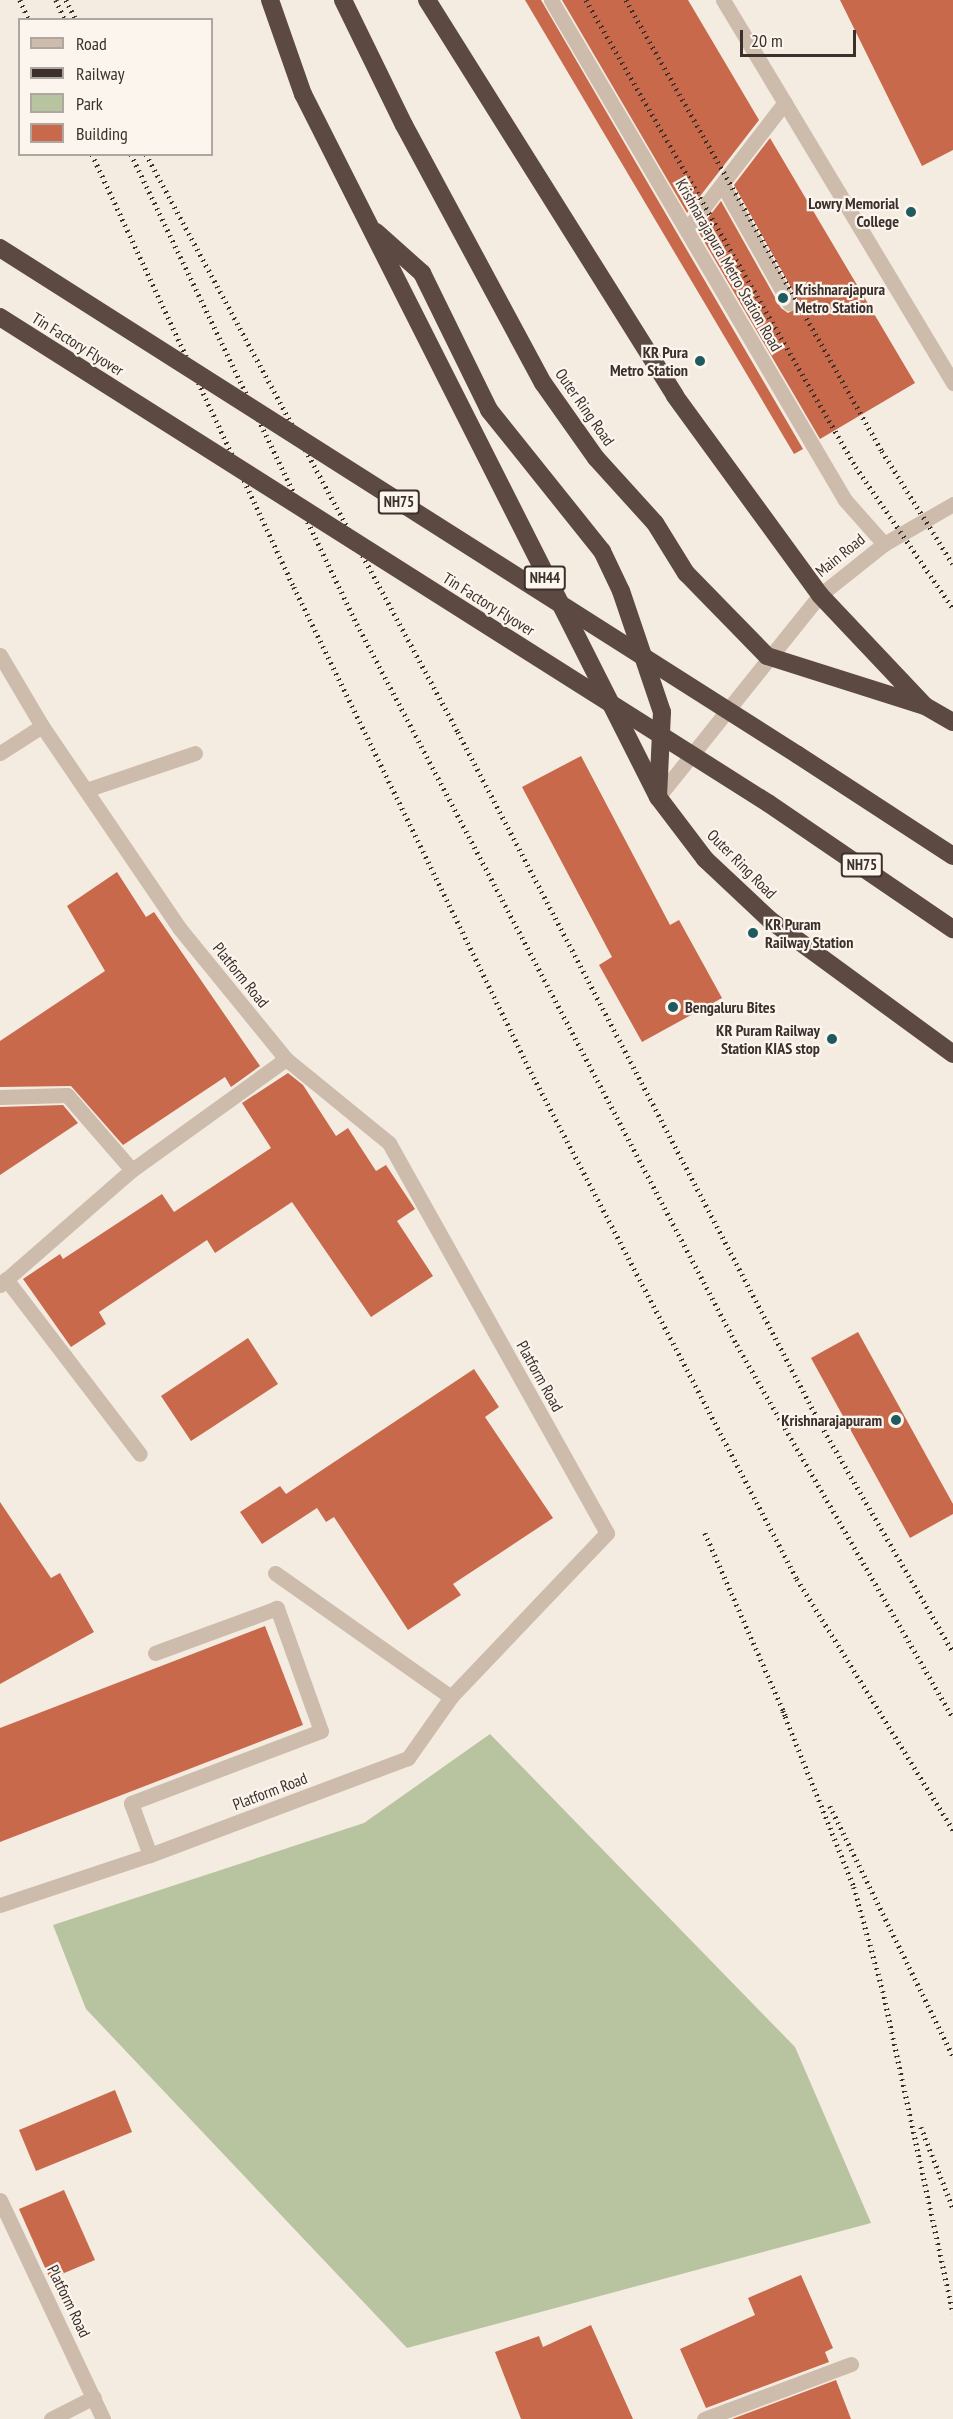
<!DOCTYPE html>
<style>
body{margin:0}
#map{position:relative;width:953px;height:2419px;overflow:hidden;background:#f4ebe1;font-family:"PT Sans Narrow",sans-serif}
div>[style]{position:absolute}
.green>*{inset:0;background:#b8c4a0}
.building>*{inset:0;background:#c8694b}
.minor>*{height:15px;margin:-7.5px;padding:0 7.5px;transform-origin:7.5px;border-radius:7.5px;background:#cdbbac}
.highway>*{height:18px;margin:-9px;padding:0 9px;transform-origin:9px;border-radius:9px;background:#5c4a42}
.rail>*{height:4.5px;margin-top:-2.25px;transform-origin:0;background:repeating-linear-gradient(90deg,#3b302b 0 1.5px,transparent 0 6px)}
.highway-bridge>*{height:18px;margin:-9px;padding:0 9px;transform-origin:9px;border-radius:9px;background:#5c4a42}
.dots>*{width:16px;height:16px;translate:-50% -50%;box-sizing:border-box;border:3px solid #fbf5ee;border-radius:50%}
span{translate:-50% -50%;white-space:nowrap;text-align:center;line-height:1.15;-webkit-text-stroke:4.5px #fbf5ee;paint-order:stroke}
.shield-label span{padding:2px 4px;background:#fbf5ee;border:2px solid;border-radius:4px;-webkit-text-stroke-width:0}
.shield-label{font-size:15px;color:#3b302b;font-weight:700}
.poi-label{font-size:16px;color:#3b302b;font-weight:700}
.right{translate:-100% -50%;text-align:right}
.left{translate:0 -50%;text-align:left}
.street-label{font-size:16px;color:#3b302b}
.legend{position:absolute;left:18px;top:18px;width:195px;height:138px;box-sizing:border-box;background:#fbf5ee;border:2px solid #aea6a0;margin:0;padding:8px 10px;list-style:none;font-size:18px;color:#3b302b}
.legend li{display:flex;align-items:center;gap:12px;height:30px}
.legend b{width:30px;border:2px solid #aea6a0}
.scale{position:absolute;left:740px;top:30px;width:116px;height:27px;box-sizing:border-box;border:3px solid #3b302b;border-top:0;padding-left:8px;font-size:18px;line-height:21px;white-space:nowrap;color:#3b302b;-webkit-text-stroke:4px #fbf5ee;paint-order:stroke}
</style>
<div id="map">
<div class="green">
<div style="clip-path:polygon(490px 1734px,795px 2047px,871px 2223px,407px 2348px,86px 2009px,53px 1925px,364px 1823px)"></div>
</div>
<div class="building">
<div style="clip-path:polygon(525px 0,541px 0,803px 449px,794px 454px)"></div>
<div style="clip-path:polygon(562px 0,688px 0,759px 120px,687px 213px)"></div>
<div style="clip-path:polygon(840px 0,953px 0,953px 150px,922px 166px)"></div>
<div style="clip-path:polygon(770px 138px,915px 383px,820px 439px,698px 231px,721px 201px,781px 308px,788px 313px,797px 308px,797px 298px,734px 185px)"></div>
<div style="clip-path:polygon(581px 756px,670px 925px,679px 920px,722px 998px,642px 1042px,599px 965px,612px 957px,522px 787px)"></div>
<div style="clip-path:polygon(117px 872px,146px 917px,154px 912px,260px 1066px,231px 1087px,225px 1077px,123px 1145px,71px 1086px,0 1087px,0 1041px,105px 971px,67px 906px)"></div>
<div style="clip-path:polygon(288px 1073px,303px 1085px,336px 1136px,348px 1128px,376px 1171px,386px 1165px,415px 1209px,397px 1221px,433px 1276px,371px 1317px,292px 1202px,215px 1253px,207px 1240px,99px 1312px,106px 1324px,71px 1347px,23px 1279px,60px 1254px,63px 1259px,162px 1194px,174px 1212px,271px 1148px,242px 1103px)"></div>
<div style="clip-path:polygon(63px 1105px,78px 1123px,0 1175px,0 1107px)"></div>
<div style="clip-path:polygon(858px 1332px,953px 1504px,953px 1514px,910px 1538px,811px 1358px)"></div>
<div style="clip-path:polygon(248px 1338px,278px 1384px,191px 1441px,161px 1396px)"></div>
<div style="clip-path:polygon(474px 1369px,499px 1407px,485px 1417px,553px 1518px,453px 1584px,461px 1595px,408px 1630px,334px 1517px,326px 1522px,317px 1508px,262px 1544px,240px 1512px,280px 1486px,286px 1494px)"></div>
<div style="clip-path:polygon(0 1502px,51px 1578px,60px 1573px,94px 1632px,0 1684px)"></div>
<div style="clip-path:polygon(265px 1626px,303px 1725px,0 1842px,0 1728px)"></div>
<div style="clip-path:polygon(115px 2090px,132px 2132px,36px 2171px,19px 2130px)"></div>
<div style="clip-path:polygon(64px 2190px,95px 2260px,50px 2279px,19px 2209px)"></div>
<div style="clip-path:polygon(801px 2275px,833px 2348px,825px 2352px,829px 2362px,706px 2408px,680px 2349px,755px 2315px,748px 2298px)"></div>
<div style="clip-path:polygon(591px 2325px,633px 2419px,521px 2419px,495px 2352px,539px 2336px,543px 2347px)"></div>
<div style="clip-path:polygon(836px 2380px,851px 2419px,732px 2419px)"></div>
</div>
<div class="minor">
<div style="left:551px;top:0;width:580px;rotate:59.54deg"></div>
<div style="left:845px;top:500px;width:59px;rotate:48.4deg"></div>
<div style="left:723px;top:0;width:447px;rotate:59deg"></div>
<div style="left:722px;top:184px;width:137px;rotate:60.6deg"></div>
<div style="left:687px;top:229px;width:160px;rotate:-52.3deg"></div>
<div style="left:0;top:655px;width:82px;rotate:59.4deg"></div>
<div style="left:42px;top:726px;width:245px;rotate:55.8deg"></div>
<div style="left:180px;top:929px;width:168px;rotate:50.8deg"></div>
<div style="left:286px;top:1059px;width:133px;rotate:39.2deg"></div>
<div style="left:389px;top:1143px;width:447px;rotate:60.8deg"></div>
<div style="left:607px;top:1533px;width:226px;rotate:133.6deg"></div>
<div style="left:451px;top:1697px;width:75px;rotate:125.2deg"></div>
<div style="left:408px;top:1758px;width:276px;rotate:159.4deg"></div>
<div style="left:150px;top:1855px;width:158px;rotate:161.6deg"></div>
<div style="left:0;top:753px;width:50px;rotate:-32.7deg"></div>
<div style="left:86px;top:790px;width:115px;rotate:-18.7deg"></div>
<div style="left:658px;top:797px;width:259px;rotate:-51.3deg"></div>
<div style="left:820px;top:595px;width:82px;rotate:-38.6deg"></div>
<div style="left:884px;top:544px;width:80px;rotate:-30.1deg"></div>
<div style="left:0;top:1097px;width:67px;rotate:-1.7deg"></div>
<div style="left:67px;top:1095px;width:99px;rotate:49.1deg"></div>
<div style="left:6px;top:1279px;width:220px;rotate:52.6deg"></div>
<div style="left:0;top:1285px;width:175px;rotate:-41.1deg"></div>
<div style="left:132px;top:1170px;width:190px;rotate:-35.8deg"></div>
<div style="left:275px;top:1573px;width:215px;rotate:35.2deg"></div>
<div style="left:150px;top:1855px;width:55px;rotate:-110.1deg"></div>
<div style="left:131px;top:1803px;width:203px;rotate:-20.8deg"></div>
<div style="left:321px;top:1731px;width:131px;rotate:-109.7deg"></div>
<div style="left:277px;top:1608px;width:130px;rotate:159.8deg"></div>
<div style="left:0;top:2200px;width:242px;rotate:64.8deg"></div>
<div style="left:51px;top:2419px;width:48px;rotate:-27.1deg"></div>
<div style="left:704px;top:2419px;width:157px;rotate:-20.5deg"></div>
</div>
<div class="highway">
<div style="left:270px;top:0;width:100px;rotate:70.7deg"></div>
<div style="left:303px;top:94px;width:788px;rotate:63.21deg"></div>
<div style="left:658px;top:797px;width:78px;rotate:52.8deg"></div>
<div style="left:705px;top:859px;width:89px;rotate:43.2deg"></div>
<div style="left:770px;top:920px;width:227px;rotate:36.2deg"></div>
<div style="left:343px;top:0;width:139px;rotate:64deg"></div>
<div style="left:404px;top:125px;width:293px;rotate:61.7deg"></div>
<div style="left:543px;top:383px;width:92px;rotate:54.8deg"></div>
<div style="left:596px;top:458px;width:88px;rotate:47.8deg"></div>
<div style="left:655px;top:523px;width:59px;rotate:58.2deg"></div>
<div style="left:686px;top:573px;width:116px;rotate:45.7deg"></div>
<div style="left:767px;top:656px;width:166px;rotate:17.6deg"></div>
<div style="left:925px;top:706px;width:32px;rotate:30deg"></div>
<div style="left:427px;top:0;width:467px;rotate:57.9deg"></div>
<div style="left:675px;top:396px;width:246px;rotate:53.9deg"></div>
<div style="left:820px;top:595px;width:151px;rotate:46.6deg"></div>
<div style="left:376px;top:232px;width:62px;rotate:41.7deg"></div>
<div style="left:422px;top:273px;width:153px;rotate:63.9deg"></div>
<div style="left:489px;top:410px;width:181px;rotate:51.3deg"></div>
<div style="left:602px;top:551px;width:44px;rotate:64.6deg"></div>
<div style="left:621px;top:591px;width:128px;rotate:71.3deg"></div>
<div style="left:662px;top:712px;width:85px;rotate:92.7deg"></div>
<div style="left:798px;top:755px;width:185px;rotate:33.1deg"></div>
<div style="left:768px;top:803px;width:224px;rotate:34.3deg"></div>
</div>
<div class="rail">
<div style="left:20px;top:0;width:22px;rotate:66deg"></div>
<div style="left:56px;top:0;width:22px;rotate:66deg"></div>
<div style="left:66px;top:0;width:22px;rotate:63deg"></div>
<div style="left:586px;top:0;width:539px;rotate:59.97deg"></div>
<div style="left:856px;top:467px;width:171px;rotate:55.5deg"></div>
<div style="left:626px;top:0;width:519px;rotate:60.42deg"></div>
<div style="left:882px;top:451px;width:133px;rotate:57.9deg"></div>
<div style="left:92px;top:154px;width:478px;rotate:65deg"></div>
<div style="left:294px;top:587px;width:540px;rotate:63.96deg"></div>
<div style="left:531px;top:1072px;width:573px;rotate:62.32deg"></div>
<div style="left:797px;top:1579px;width:296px;rotate:58.1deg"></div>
<div style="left:131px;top:154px;width:522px;rotate:64.32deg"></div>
<div style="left:357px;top:624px;width:815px;rotate:62.21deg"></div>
<div style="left:737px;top:1345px;width:430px;rotate:59.9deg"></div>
<div style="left:146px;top:154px;width:657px;rotate:61.64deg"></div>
<div style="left:458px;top:732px;width:782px;rotate:62.35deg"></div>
<div style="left:821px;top:1425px;width:263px;rotate:59.8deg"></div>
<div style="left:705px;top:1533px;width:201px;rotate:66.2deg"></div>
<div style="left:783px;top:1711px;width:190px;rotate:68deg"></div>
<div style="left:854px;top:1887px;width:108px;rotate:74.4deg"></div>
<div style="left:883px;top:1991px;width:330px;rotate:77.7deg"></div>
<div style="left:830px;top:1806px;width:279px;rotate:63.8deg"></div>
<div style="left:921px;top:2127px;width:87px;rotate:68.4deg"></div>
</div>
<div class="highway-bridge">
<div style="left:0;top:248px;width:945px;rotate:32.43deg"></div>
<div style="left:0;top:317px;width:909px;rotate:32.33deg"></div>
</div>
<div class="dots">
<div style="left:911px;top:212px;background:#1f5a5e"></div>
<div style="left:783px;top:298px;background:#1f5a5e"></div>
<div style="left:700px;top:361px;background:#1f5a5e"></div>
<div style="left:753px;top:933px;background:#1f5a5e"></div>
<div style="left:673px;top:1007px;background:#1f5a5e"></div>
<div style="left:832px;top:1039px;background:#1f5a5e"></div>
<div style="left:896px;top:1420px;background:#1f5a5e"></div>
</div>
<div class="shield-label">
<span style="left:399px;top:502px">NH75</span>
<span style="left:545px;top:578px">NH44</span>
<span style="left:862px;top:865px">NH75</span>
</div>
<div class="poi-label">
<span class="right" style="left:899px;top:212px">Lowry Memorial<br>College</span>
<span class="left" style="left:795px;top:298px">Krishnarajapura<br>Metro Station</span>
<span class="right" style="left:688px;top:361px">KR Pura<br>Metro Station</span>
<span class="left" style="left:765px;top:933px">KR Puram<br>Railway Station</span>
<span class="left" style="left:685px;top:1007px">Bengaluru Bites</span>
<span class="right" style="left:820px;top:1039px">KR Puram Railway<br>Station KIAS stop</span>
<span class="right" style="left:882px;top:1420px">Krishnarajapuram</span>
</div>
<div class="street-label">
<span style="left:729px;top:265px;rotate:60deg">Krishnarajapura Metro Station Road</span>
<span style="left:78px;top:344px;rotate:32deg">Tin Factory Flyover</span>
<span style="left:585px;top:407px;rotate:55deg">Outer Ring Road</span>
<span style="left:840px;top:555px;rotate:-39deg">Main Road</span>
<span style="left:489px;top:604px;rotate:32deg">Tin Factory Flyover</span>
<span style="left:742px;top:864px;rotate:45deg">Outer Ring Road</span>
<span style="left:241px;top:975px;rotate:51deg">Platform Road</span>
<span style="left:540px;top:1376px;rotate:61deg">Platform Road</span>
<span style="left:270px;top:1791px;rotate:-21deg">Platform Road</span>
<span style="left:69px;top:2301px;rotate:64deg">Platform Road</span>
</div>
<ul class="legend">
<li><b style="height:8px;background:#cdbbac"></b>Road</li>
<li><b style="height:8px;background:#3b302b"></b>Railway</li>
<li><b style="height:16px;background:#b8c4a0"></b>Park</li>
<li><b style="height:16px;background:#c8694b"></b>Building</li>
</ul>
<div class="scale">20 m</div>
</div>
